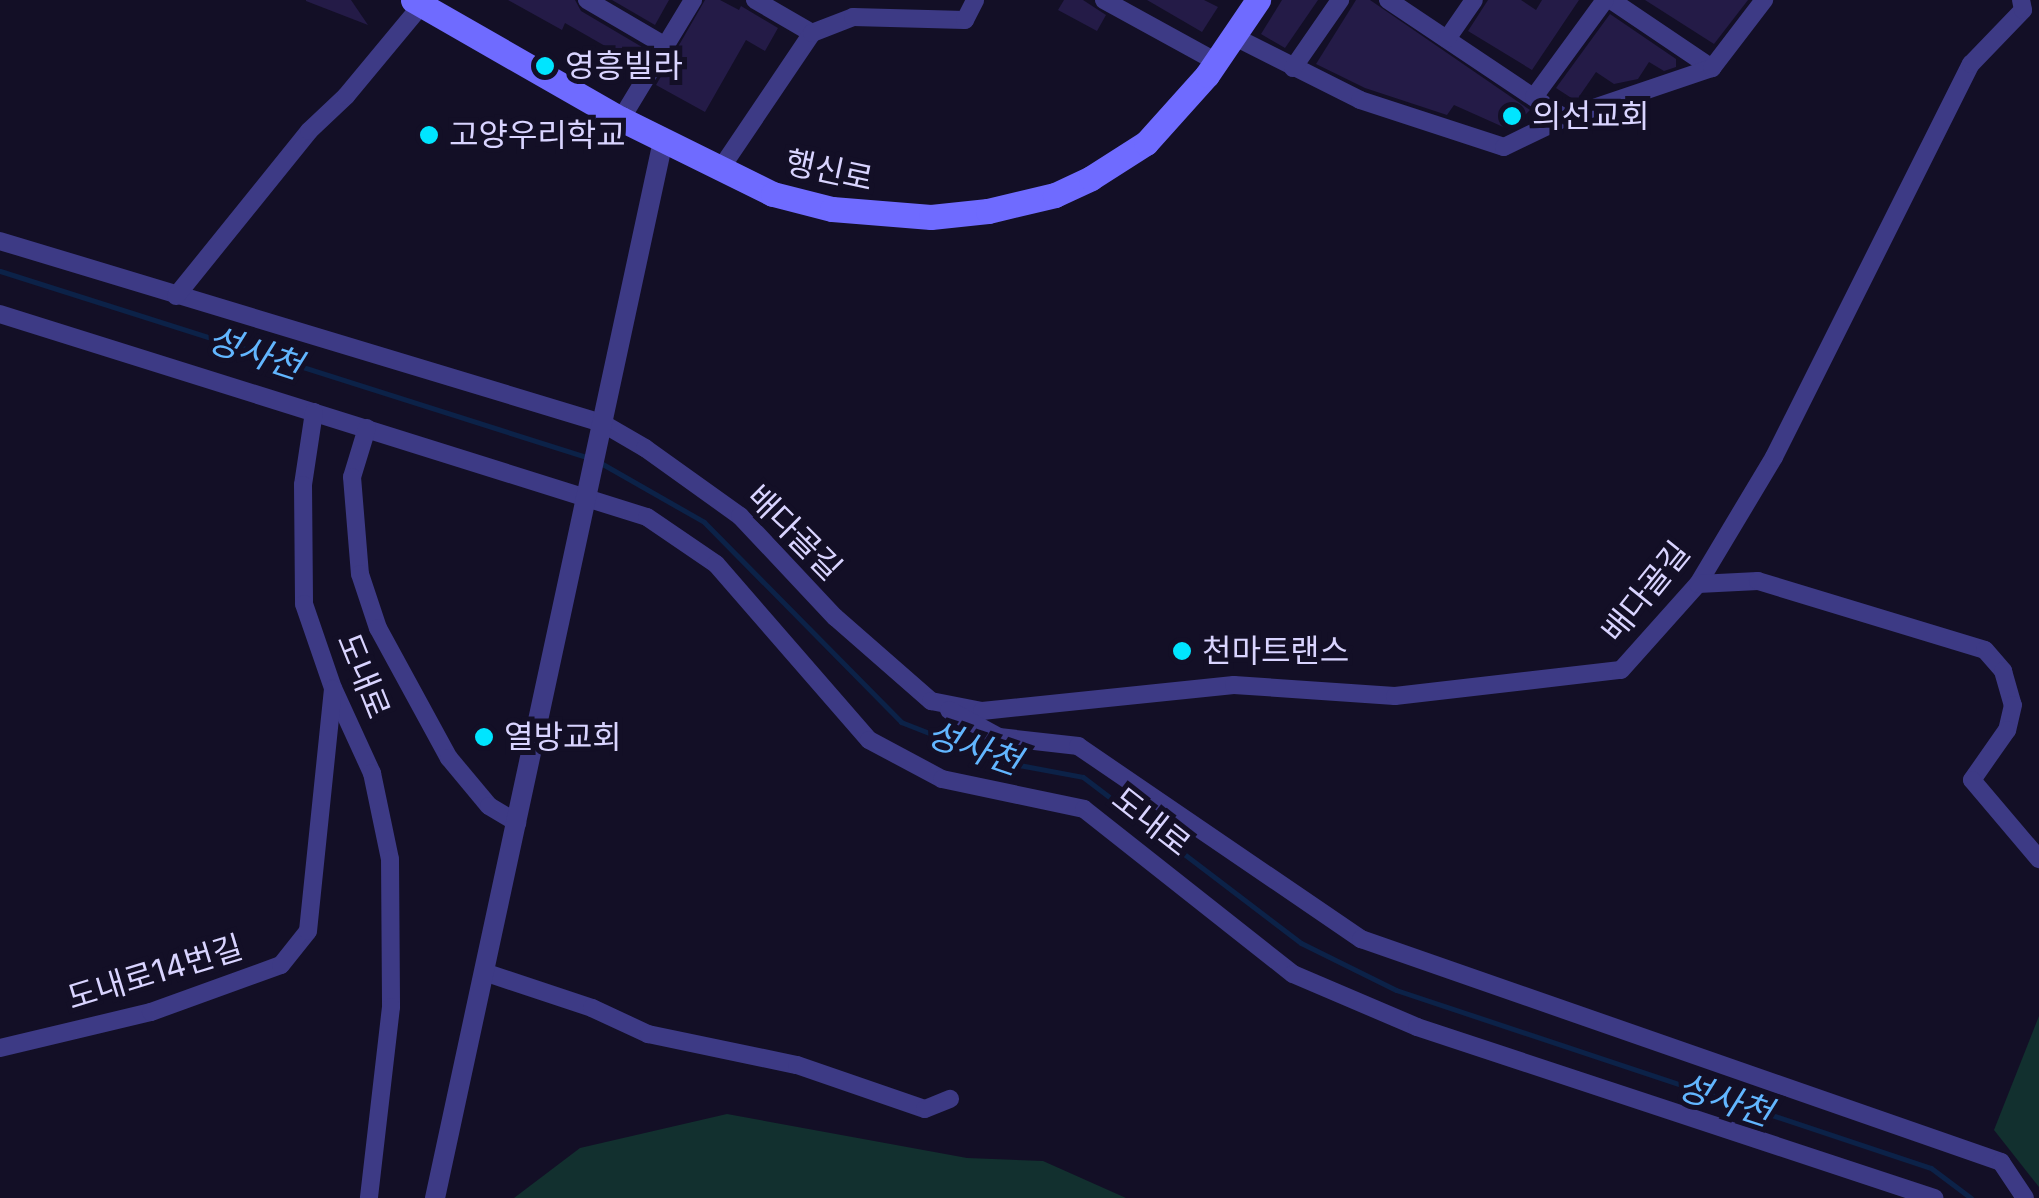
<!DOCTYPE html>
<meta charset="utf-8">
<style>
body{margin:0}
#map{position:relative;width:2039px;height:1198px;overflow:hidden;background:#130f26;font-family:Inter,"Noto Sans KR",sans-serif}
div>[style]{position:absolute}
.green>*{inset:0;background:#12302f}
.stream>*{height:5px;margin:-2.5px;padding:0 2.5px;transform-origin:2.5px;border-radius:2.5px;background:#0c2248}
.building>*{inset:0;background:#241b47}
.minor>*{height:18px;margin:-9px;padding:0 9px;transform-origin:9px;border-radius:9px;background:#3d3a85}
.tertiary>*{height:20px;margin:-10px;padding:0 10px;transform-origin:10px;border-radius:10px;background:#3d3a85}
.secondary>*{height:25px;margin:-12.5px;padding:0 12.5px;transform-origin:12.5px;border-radius:12.5px;background:#6f6bff}
.dots>*{width:28px;height:28px;translate:-50% -50%;box-sizing:border-box;border:5px solid #130f26;border-radius:50%}
span{translate:-50% -50%;white-space:nowrap;text-align:center;line-height:1.15;-webkit-text-stroke:10px #130f26;paint-order:stroke}
.poi-label{font-size:32px;color:#d9d4ff}
.left{translate:0 -50%;text-align:left}
.street-label{font-size:32px;color:#d9d4ff}
.water-label{font-size:35px;color:#62b6ff;font-style:italic}
</style>
<div id="map">
<div class="green">
<div style="clip-path:polygon(2039px 1016px,2039px 1187px,1994px 1130px)"></div>
<div style="clip-path:polygon(727px 1114px,967px 1158px,1043px 1161px,1126px 1198px,514px 1198px,580px 1148px)"></div>
</div>
<div class="stream">
<div style="left:0;top:271px;width:618px;rotate:17.61deg"></div>
<div style="left:599px;top:462px;width:121px;rotate:29.7deg"></div>
<div style="left:704px;top:522px;width:281px;rotate:45.4deg"></div>
<div style="left:901px;top:722px;width:110px;rotate:21.4deg"></div>
<div style="left:1003px;top:762px;width:81px;rotate:10.6deg"></div>
<div style="left:1083px;top:777px;width:274px;rotate:37.3deg"></div>
<div style="left:1301px;top:943px;width:106px;rotate:26.3deg"></div>
<div style="left:1396px;top:990px;width:564px;rotate:18.4deg"></div>
<div style="left:1931px;top:1168px;width:50px;rotate:36.9deg"></div>
</div>
<div class="building">
<div style="clip-path:polygon(306px 0,351px 0,368px 25px,306px 1px)"></div>
<div style="clip-path:polygon(508px 0,575px 0,581px 11px,642px 47px,633px 62px,565px 23px,562px 30px)"></div>
<div style="clip-path:polygon(612px 0,669px 0,655px 25px)"></div>
<div style="clip-path:polygon(705px 0,720px 0,739px 10px,741px 6px,778px 28px,765px 51px,746px 40px,705px 112px,656px 85px)"></div>
<div style="clip-path:polygon(1064px 0,1083px 0,1106px 15px,1097px 31px,1058px 10px)"></div>
<div style="clip-path:polygon(1147px 0,1204px 0,1218px 7px,1202px 32px)"></div>
<div style="clip-path:polygon(1282px 0,1318px 0,1285px 48px,1261px 34px)"></div>
<div style="clip-path:polygon(1356px 0,1370px 0,1530px 110px,1510px 130px,1454px 105px,1447px 115px,1365px 88px,1316px 64px)"></div>
<div style="clip-path:polygon(1488px 0,1521px 0,1536px 10px,1542px 0,1579px 0,1532px 70px,1468px 31px)"></div>
<div style="clip-path:polygon(1645px 0,1748px 0,1714px 44px)"></div>
<div style="clip-path:polygon(1610px 14px,1676px 59px,1676px 67px,1664px 71px,1649px 62px,1638px 79px,1614px 84px,1596px 72px,1576px 101px,1556px 88px)"></div>
</div>
<div class="minor">
<div style="left:587px;top:0;width:89px;rotate:30.3deg"></div>
<div style="left:755px;top:0;width:66px;rotate:30.1deg"></div>
<div style="left:1104px;top:0;width:129px;rotate:28.8deg"></div>
<div style="left:1388px;top:0;width:212px;rotate:33.8deg"></div>
<div style="left:1611px;top:0;width:122px;rotate:34deg"></div>
<div style="left:1233px;top:36px;width:142px;rotate:26.7deg"></div>
<div style="left:1360px;top:100px;width:151px;rotate:18.1deg"></div>
<div style="left:1504px;top:147px;width:67px;rotate:-25.8deg"></div>
<div style="left:1564px;top:118px;width:156px;rotate:-18.7deg"></div>
<div style="left:1712px;top:68px;width:86px;rotate:-52.6deg"></div>
<div style="left:1447px;top:39px;width:47px;rotate:-55.3deg"></div>
<div style="left:1293px;top:68px;width:83px;rotate:-55.3deg"></div>
<div style="left:1534px;top:97px;width:120px;rotate:-53.8deg"></div>
<div style="left:621px;top:119px;width:139px;rotate:-58.8deg"></div>
<div style="left:719px;top:171px;width:166px;rotate:-56deg"></div>
<div style="left:812px;top:33px;width:44px;rotate:-21.3deg"></div>
<div style="left:853px;top:17px;width:112px;rotate:1.5deg"></div>
<div style="left:965px;top:20px;width:22px;rotate:-63deg"></div>
<div style="left:0;top:241px;width:629px;rotate:16.82deg"></div>
<div style="left:602px;top:423px;width:50px;rotate:30.2deg"></div>
<div style="left:645px;top:448px;width:117px;rotate:35.6deg"></div>
<div style="left:740px;top:516px;width:139px;rotate:46.8deg"></div>
<div style="left:835px;top:617px;width:128px;rotate:41.2deg"></div>
<div style="left:931px;top:701px;width:52px;rotate:11.1deg"></div>
<div style="left:982px;top:711px;width:253px;rotate:-5.9deg"></div>
<div style="left:1234px;top:685px;width:161px;rotate:3.9deg"></div>
<div style="left:1395px;top:696px;width:227px;rotate:-6.6deg"></div>
<div style="left:1621px;top:670px;width:115px;rotate:-48.2deg"></div>
<div style="left:1698px;top:584px;width:148px;rotate:-59.1deg"></div>
<div style="left:1774px;top:457px;width:440px;rotate:-63.4deg"></div>
<div style="left:1971px;top:64px;width:75px;rotate:-46.1deg"></div>
<div style="left:2023px;top:10px;width:10px;rotate:-101deg"></div>
<div style="left:176px;top:296px;width:212px;rotate:-51.1deg"></div>
<div style="left:309px;top:131px;width:51px;rotate:-43.4deg"></div>
<div style="left:346px;top:96px;width:116px;rotate:-50.3deg"></div>
<div style="left:0;top:314px;width:678px;rotate:17.42deg"></div>
<div style="left:647px;top:517px;width:83px;rotate:34.3deg"></div>
<div style="left:716px;top:564px;width:233px;rotate:49deg"></div>
<div style="left:869px;top:740px;width:83px;rotate:28.1deg"></div>
<div style="left:942px;top:779px;width:145px;rotate:11.9deg"></div>
<div style="left:1084px;top:809px;width:266px;rotate:38.3deg"></div>
<div style="left:1293px;top:974px;width:135px;rotate:23.1deg"></div>
<div style="left:1417px;top:1027px;width:545px;rotate:18.3deg"></div>
<div style="left:314px;top:412px;width:74px;rotate:98.6deg"></div>
<div style="left:303px;top:485px;width:119px;rotate:89.5deg"></div>
<div style="left:304px;top:604px;width:89px;rotate:71deg"></div>
<div style="left:333px;top:688px;width:94px;rotate:65.4deg"></div>
<div style="left:372px;top:773px;width:88px;rotate:78.2deg"></div>
<div style="left:390px;top:859px;width:148px;rotate:89.6deg"></div>
<div style="left:391px;top:1007px;width:192px;rotate:96.6deg"></div>
<div style="left:367px;top:428px;width:51px;rotate:107deg"></div>
<div style="left:352px;top:477px;width:97px;rotate:85.3deg"></div>
<div style="left:360px;top:574px;width:57px;rotate:71.6deg"></div>
<div style="left:378px;top:628px;width:148px;rotate:61.4deg"></div>
<div style="left:449px;top:758px;width:62px;rotate:50.2deg"></div>
<div style="left:489px;top:806px;width:33px;rotate:31deg"></div>
<div style="left:1698px;top:584px;width:60px;rotate:-2.9deg"></div>
<div style="left:1758px;top:581px;width:237px;rotate:16.9deg"></div>
<div style="left:1985px;top:650px;width:28px;rotate:49deg"></div>
<div style="left:2003px;top:671px;width:35px;rotate:74deg"></div>
<div style="left:2013px;top:705px;width:26px;rotate:103deg"></div>
<div style="left:2007px;top:730px;width:61px;rotate:125deg"></div>
<div style="left:1972px;top:780px;width:104px;rotate:49.7deg"></div>
<div style="left:949px;top:710px;width:57px;rotate:28.4deg"></div>
<div style="left:999px;top:737px;width:80px;rotate:6.5deg"></div>
<div style="left:1078px;top:746px;width:343px;rotate:34.3deg"></div>
<div style="left:1361px;top:939px;width:678px;rotate:19.21deg"></div>
<div style="left:2001px;top:1162px;width:43px;rotate:56.3deg"></div>
<div style="left:484px;top:972px;width:114px;rotate:18.4deg"></div>
<div style="left:592px;top:1008px;width:62px;rotate:24.9deg"></div>
<div style="left:648px;top:1034px;width:152px;rotate:11.8deg"></div>
<div style="left:797px;top:1065px;width:135px;rotate:19deg"></div>
<div style="left:925px;top:1109px;width:27px;rotate:-22deg"></div>
<div style="left:0;top:1048px;width:155px;rotate:-13.4deg"></div>
<div style="left:151px;top:1012px;width:138px;rotate:-19.9deg"></div>
<div style="left:281px;top:965px;width:43px;rotate:-51.5deg"></div>
<div style="left:308px;top:931px;width:243px;rotate:-84.1deg"></div>
</div>
<div class="tertiary">
<div style="left:435px;top:1198px;width:1081px;rotate:-77.83deg"></div>
</div>
<div class="secondary">
<div style="left:413px;top:0;width:240px;rotate:29.8deg"></div>
<div style="left:621px;top:119px;width:169px;rotate:26.3deg"></div>
<div style="left:773px;top:194px;width:61px;rotate:14.3deg"></div>
<div style="left:832px;top:209px;width:99px;rotate:4.6deg"></div>
<div style="left:931px;top:217px;width:57px;rotate:-6deg"></div>
<div style="left:988px;top:211px;width:69px;rotate:-13.4deg"></div>
<div style="left:1055px;top:195px;width:40px;rotate:-25deg"></div>
<div style="left:1091px;top:178px;width:65px;rotate:-32.5deg"></div>
<div style="left:1146px;top:143px;width:91px;rotate:-48.1deg"></div>
<div style="left:1207px;top:75px;width:91px;rotate:-55.8deg"></div>
</div>
<div class="dots">
<div style="left:545px;top:66px;background:#00e5ff"></div>
<div style="left:1512px;top:116px;background:#00e5ff"></div>
<div style="left:429px;top:135px;background:#00e5ff"></div>
<div style="left:1182px;top:651px;background:#00e5ff"></div>
<div style="left:484px;top:737px;background:#00e5ff"></div>
</div>
<div class="poi-label">
<span class="left" style="left:565px;top:66px">영흥빌라</span>
<span class="left" style="left:1532px;top:116px">의선교회</span>
<span class="left" style="left:449px;top:135px">고양우리학교</span>
<span class="left" style="left:1202px;top:651px">천마트랜스</span>
<span class="left" style="left:504px;top:737px">열방교회</span>
</div>
<div class="street-label">
<span style="left:829px;top:171px;rotate:12deg">행신로</span>
<span style="left:794px;top:533px;rotate:45deg">배다골길</span>
<span style="left:1646px;top:592px;rotate:-51deg">배다골길</span>
<span style="left:363px;top:676px;rotate:68deg">도내로</span>
<span style="left:1151px;top:822px;rotate:38deg">도내로</span>
<span style="left:155px;top:973px;rotate:-17deg">도내로14번길</span>
</div>
<div class="water-label">
<span style="left:255px;top:352px;rotate:18deg">성사천</span>
<span style="left:974px;top:747px;rotate:19deg">성사천</span>
<span style="left:1725px;top:1099px;rotate:18deg">성사천</span>
</div>
</div>
